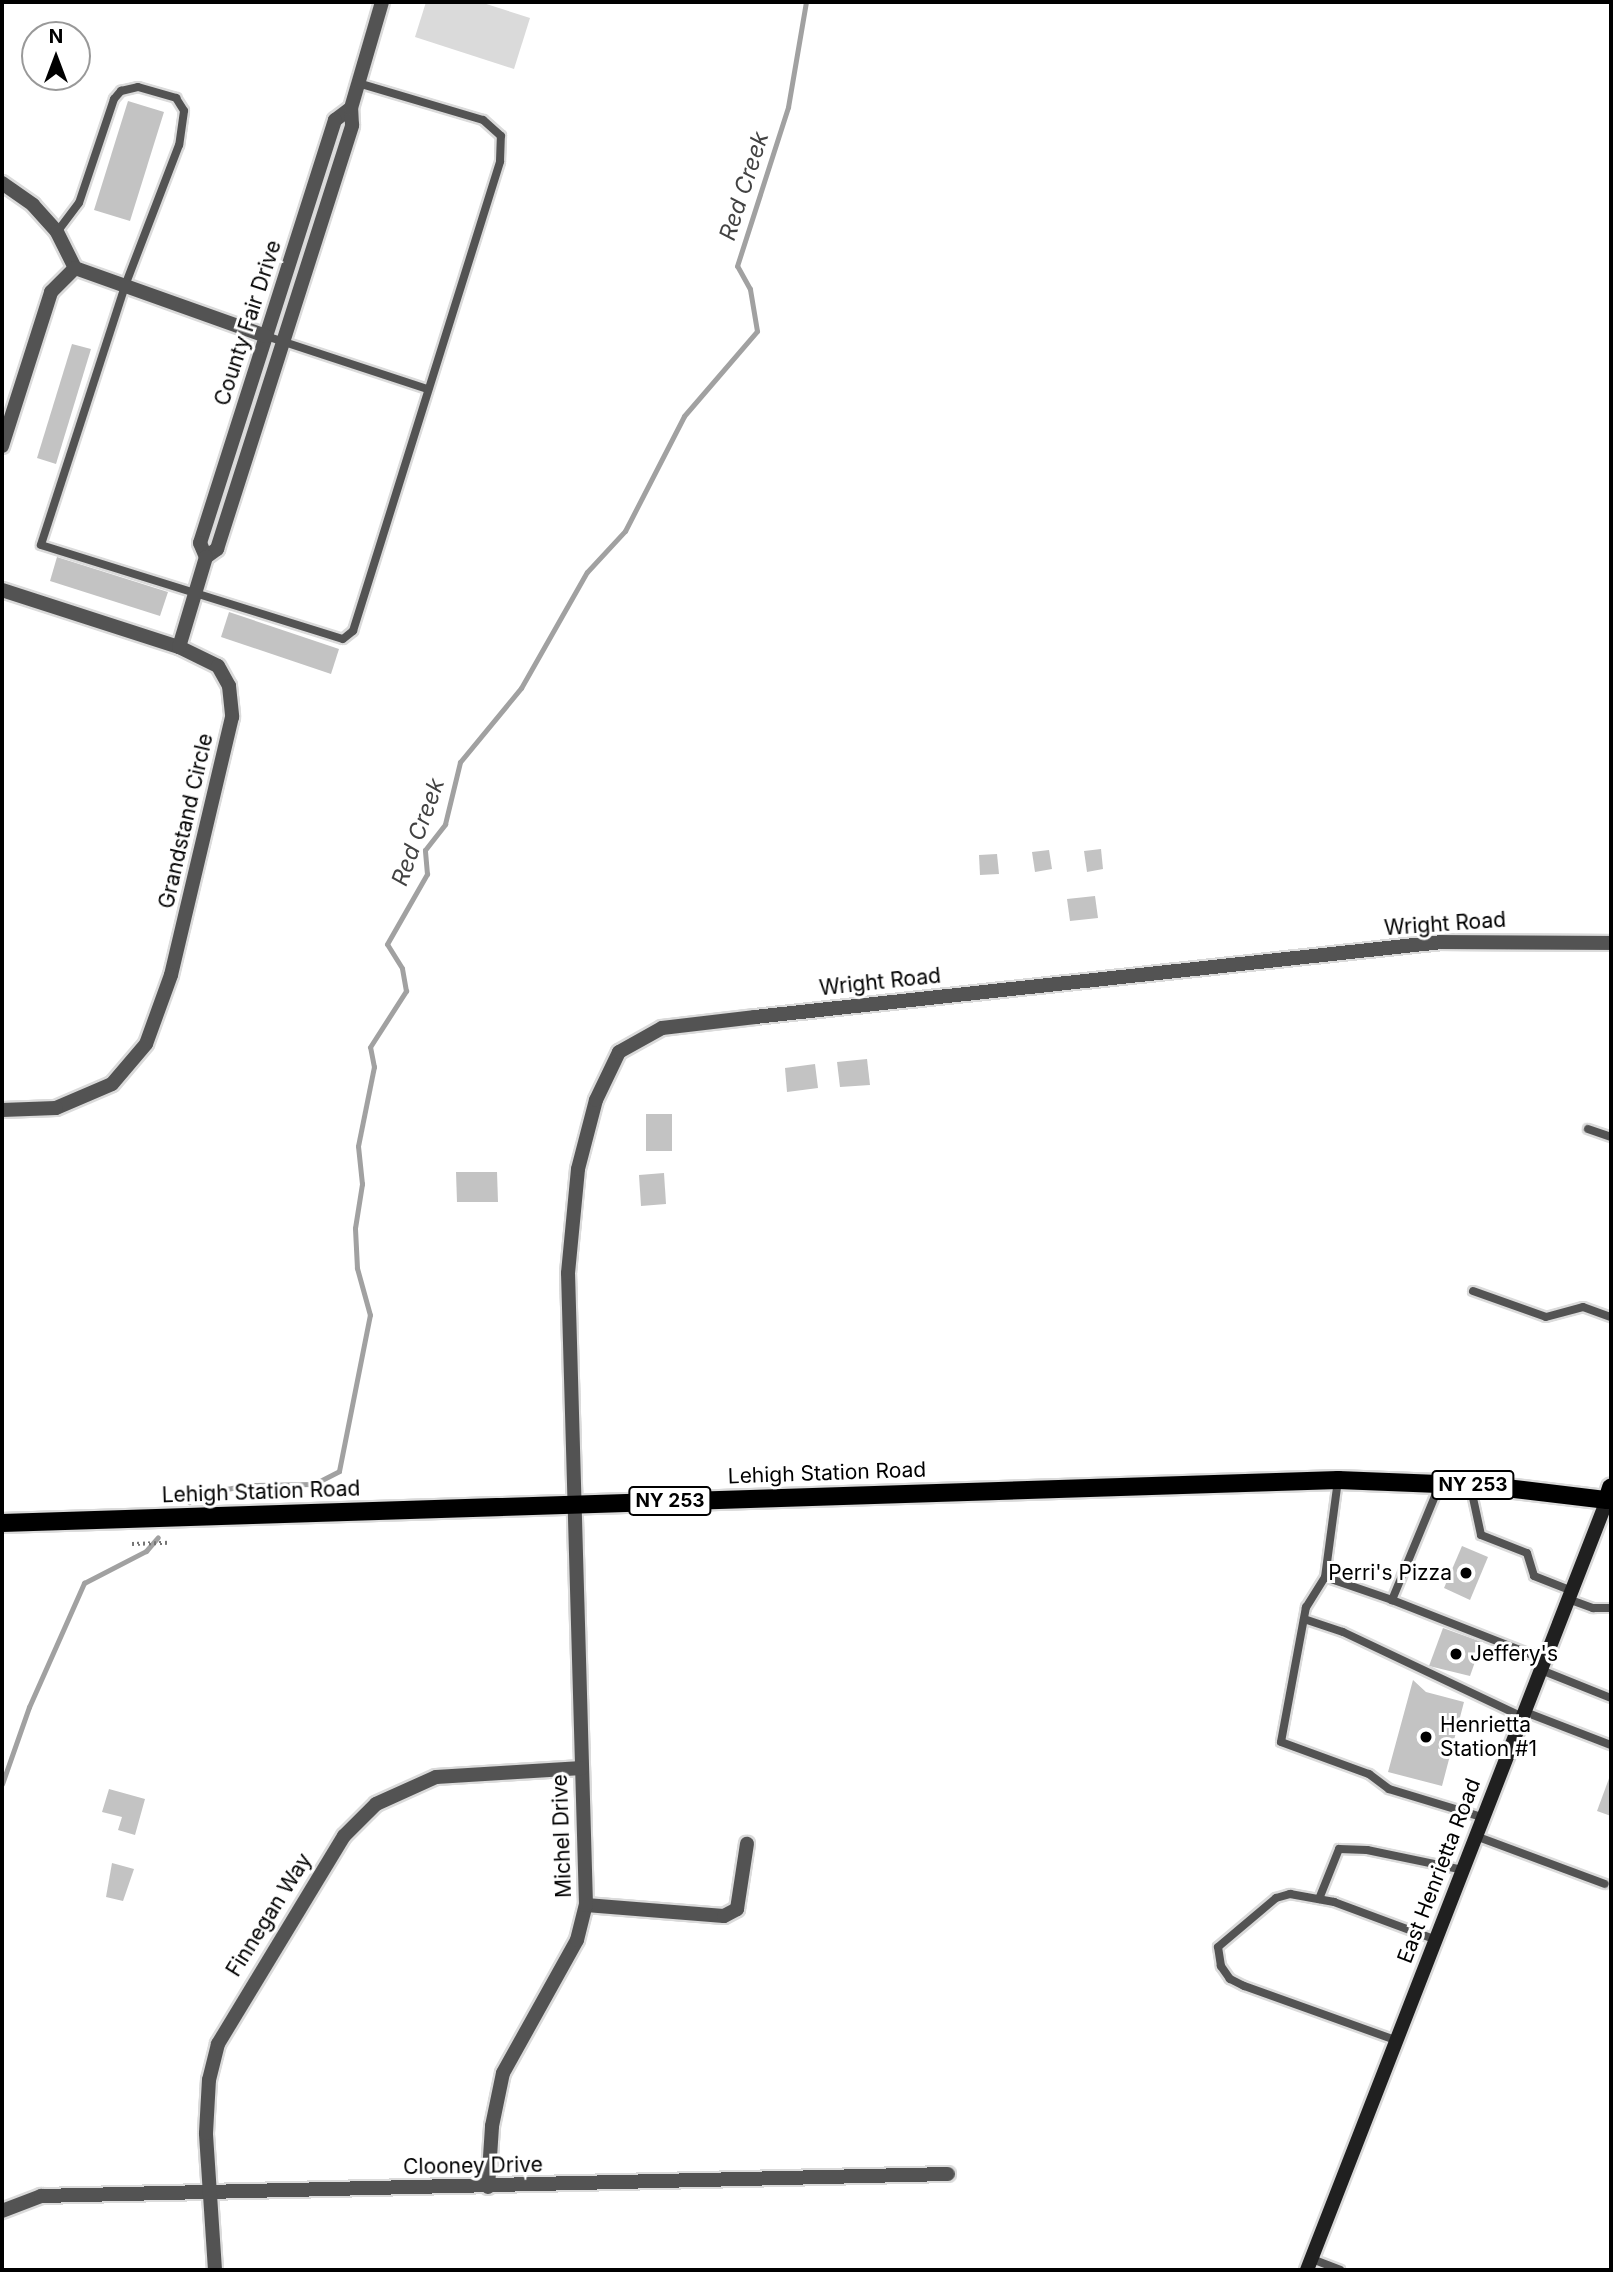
<!DOCTYPE html>
<style>
body{margin:0}
#map{position:relative;width:1613px;height:2272px;overflow:hidden;background:#fff;font-family:Inter,sans-serif}
div>[style]{position:absolute}
.green>*{inset:0;background:#dadada}
.stream>*{height:5px;margin:-2.5px;padding:0 2.5px;transform-origin:2.5px;border-radius:2.5px;background:#a1a1a1}
.building>*{inset:0;background:#c3c3c3}
.path>*{height:3.5px;margin-top:-1.75px;transform-origin:0;background:repeating-linear-gradient(90deg,#757575 0 2px,transparent 0 5.5px)}
.roads{filter:drop-shadow(2px 0 #dbdbdb) drop-shadow(-2px 0 #dbdbdb) drop-shadow(0 2px #dbdbdb) drop-shadow(0 -2px #dbdbdb)}
.service>*{height:8px;margin:-4px;padding:0 4px;transform-origin:4px;border-radius:4px;background:#535353}
.minor>*{height:14px;margin:-7px;padding:0 7px;transform-origin:7px;border-radius:7px;background:#535353}
.secondary>*{height:14px;margin:-7px;padding:0 7px;transform-origin:7px;border-radius:7px;background:#202020}
.primary>*{height:18px;margin:-9px;padding:0 9px;transform-origin:9px;border-radius:9px;background:#000}
.dots>*{width:19px;height:19px;translate:-50% -50%;box-sizing:border-box;border:4px solid #fff;border-radius:50%}
span{translate:-50% -50%;white-space:nowrap;text-align:center;line-height:1.15;-webkit-text-stroke:6px #fff;paint-order:stroke}
.shield-label span{padding:2px 5px;background:#fff;border:2px solid;border-radius:5px;-webkit-text-stroke-width:0}
.shield-label{font-size:19px;color:#000;font-weight:700}
.street-label{font-size:21px;color:#000}
.poi-label{font-size:21px;color:#000}
.right{translate:-100% -50%;text-align:right}
.left{translate:0 -50%;text-align:left}
.water-label{font-size:23px;color:#424242;font-style:italic}
.frame{position:absolute;inset:0;border:4px solid #000;pointer-events:none}
.north{position:absolute;left:21px;top:21px;width:70px;height:70px;box-sizing:border-box;background:#fff;border:2px solid #999;border-radius:50%;rotate:0deg;font-size:19px;font-weight:700;line-height:28px;text-align:center;color:#000}
.north::after{content:'';display:block;margin:auto;width:24px;height:32px;background:#000;clip-path:polygon(50% 0,100% 100%,50% 72%,0 100%)}
</style>
<div id="map">
<div class="green">
<div style="clip-path:polygon(426px 2px,480px 2px,530px 18px,514px 69px,415px 37px)"></div>
</div>
<div class="stream">
<div style="left:189px;top:1502px;width:9px;rotate:-54deg"></div>
<div style="left:194px;top:1495px;width:55px;rotate:-10.5deg"></div>
<div style="left:248px;top:1485px;width:66px;rotate:-0.9deg"></div>
<div style="left:314px;top:1484px;width:28px;rotate:-27deg"></div>
<div style="left:339px;top:1471px;width:159px;rotate:-78.8deg"></div>
<div style="left:370px;top:1315px;width:49px;rotate:-105.5deg"></div>
<div style="left:357px;top:1268px;width:40px;rotate:-92.9deg"></div>
<div style="left:355px;top:1228px;width:45px;rotate:-81deg"></div>
<div style="left:362px;top:1184px;width:38px;rotate:-96deg"></div>
<div style="left:358px;top:1146px;width:81px;rotate:-78.6deg"></div>
<div style="left:374px;top:1067px;width:20px;rotate:-101deg"></div>
<div style="left:370px;top:1047px;width:67px;rotate:-57.3deg"></div>
<div style="left:406px;top:991px;width:23px;rotate:-100deg"></div>
<div style="left:402px;top:968px;width:28px;rotate:-122deg"></div>
<div style="left:387px;top:944px;width:81px;rotate:-60.3deg"></div>
<div style="left:427px;top:874px;width:24px;rotate:-95deg"></div>
<div style="left:425px;top:850px;width:33px;rotate:-52deg"></div>
<div style="left:445px;top:824px;width:64px;rotate:-76.4deg"></div>
<div style="left:460px;top:762px;width:96px;rotate:-50.5deg"></div>
<div style="left:521px;top:688px;width:133px;rotate:-60.4deg"></div>
<div style="left:587px;top:572px;width:56px;rotate:-47.2deg"></div>
<div style="left:625px;top:531px;width:129px;rotate:-62.8deg"></div>
<div style="left:684px;top:416px;width:112px;rotate:-49.3deg"></div>
<div style="left:757px;top:331px;width:43px;rotate:-99.5deg"></div>
<div style="left:750px;top:289px;width:26px;rotate:-119deg"></div>
<div style="left:737px;top:266px;width:167px;rotate:-72.2deg"></div>
<div style="left:788px;top:107px;width:107px;rotate:-80.3deg"></div>
<div style="left:2px;top:1784px;width:82px;rotate:-70.7deg"></div>
<div style="left:29px;top:1707px;width:136px;rotate:-66.1deg"></div>
<div style="left:84px;top:1583px;width:70px;rotate:-27.3deg"></div>
<div style="left:146px;top:1551px;width:18px;rotate:-49deg"></div>
</div>
<div class="building">
<div style="clip-path:polygon(128px 101px,164px 112px,130px 221px,94px 210px)"></div>
<div style="clip-path:polygon(72px 344px,91px 349px,56px 464px,37px 458px)"></div>
<div style="clip-path:polygon(57px 557px,168px 592px,160px 616px,50px 581px)"></div>
<div style="clip-path:polygon(229px 612px,339px 649px,331px 674px,221px 637px)"></div>
<div style="clip-path:polygon(1101px 849px,1103px 869px,1087px 872px,1084px 851px)"></div>
<div style="clip-path:polygon(1049px 850px,1052px 869px,1035px 872px,1032px 852px)"></div>
<div style="clip-path:polygon(997px 854px,999px 874px,980px 875px,979px 855px)"></div>
<div style="clip-path:polygon(1095px 896px,1098px 918px,1070px 921px,1067px 899px)"></div>
<div style="clip-path:polygon(867px 1059px,870px 1085px,840px 1087px,837px 1062px)"></div>
<div style="clip-path:polygon(815px 1064px,818px 1088px,787px 1092px,785px 1068px)"></div>
<div style="clip-path:polygon(646px 1114px,672px 1114px,672px 1151px,646px 1151px)"></div>
<div style="clip-path:polygon(456px 1172px,497px 1172px,498px 1202px,457px 1202px)"></div>
<div style="clip-path:polygon(664px 1173px,666px 1204px,641px 1206px,639px 1175px)"></div>
<div style="clip-path:polygon(1462px 1546px,1488px 1557px,1470px 1600px,1444px 1588px)"></div>
<div style="clip-path:polygon(1443px 1628px,1482px 1642px,1470px 1676px,1429px 1666px)"></div>
<div style="clip-path:polygon(1413px 1680px,1426px 1692px,1464px 1702px,1442px 1786px,1388px 1772px)"></div>
<div style="clip-path:polygon(1611px 1773px,1611px 1816px,1597px 1811px)"></div>
<div style="clip-path:polygon(109px 1789px,145px 1799px,135px 1835px,118px 1830px,122px 1817px,102px 1812px)"></div>
<div style="clip-path:polygon(112px 1863px,134px 1869px,123px 1901px,106px 1897px)"></div>
</div>
<div class="path">
<div style="left:132px;top:1544px;width:37px;rotate:-2deg"></div>
</div>
<div class="roads">
<div class="service">
<div style="left:57px;top:232px;width:36px;rotate:-53deg"></div>
<div style="left:79px;top:203px;width:110px;rotate:-71.4deg"></div>
<div style="left:114px;top:99px;width:11px;rotate:-49deg"></div>
<div style="left:121px;top:91px;width:17px;rotate:-13deg"></div>
<div style="left:138px;top:87px;width:40px;rotate:16deg"></div>
<div style="left:176px;top:98px;width:15px;rotate:58deg"></div>
<div style="left:184px;top:111px;width:34px;rotate:98deg"></div>
<div style="left:179px;top:145px;width:151px;rotate:111deg"></div>
<div style="left:125px;top:286px;width:272px;rotate:108deg"></div>
<div style="left:41px;top:545px;width:316px;rotate:17.3deg"></div>
<div style="left:343px;top:639px;width:13px;rotate:-39deg"></div>
<div style="left:353px;top:631px;width:492px;rotate:-72.6deg"></div>
<div style="left:500px;top:161px;width:25px;rotate:-88deg"></div>
<div style="left:501px;top:136px;width:24px;rotate:-138deg"></div>
<div style="left:483px;top:120px;width:130px;rotate:-163.5deg"></div>
<div style="left:266px;top:336px;width:169px;rotate:18.2deg"></div>
<div style="left:1588px;top:1129px;width:24px;rotate:19deg"></div>
<div style="left:1473px;top:1291px;width:77px;rotate:19.6deg"></div>
<div style="left:1546px;top:1317px;width:38px;rotate:-15deg"></div>
<div style="left:1583px;top:1307px;width:30px;rotate:20deg"></div>
<div style="left:1338px;top:1480px;width:98px;rotate:97.6deg"></div>
<div style="left:1325px;top:1577px;width:71px;rotate:18.9deg"></div>
<div style="left:1440px;top:1484px;width:126px;rotate:112.5deg"></div>
<div style="left:1392px;top:1600px;width:164px;rotate:21.4deg"></div>
<div style="left:1470px;top:1484px;width:52px;rotate:77.8deg"></div>
<div style="left:1481px;top:1535px;width:49px;rotate:21.4deg"></div>
<div style="left:1527px;top:1553px;width:24px;rotate:73deg"></div>
<div style="left:1534px;top:1576px;width:41px;rotate:21.5deg"></div>
<div style="left:1325px;top:1577px;width:36px;rotate:122deg"></div>
<div style="left:1306px;top:1607px;width:137px;rotate:100.5deg"></div>
<div style="left:1281px;top:1742px;width:94px;rotate:20deg"></div>
<div style="left:1369px;top:1774px;width:25px;rotate:37deg"></div>
<div style="left:1389px;top:1789px;width:100px;rotate:16.8deg"></div>
<div style="left:1568px;top:1599px;width:27px;rotate:20deg"></div>
<div style="left:1593px;top:1608px;width:18px"></div>
<div style="left:1304px;top:1619px;width:41px;rotate:18.4deg"></div>
<div style="left:1343px;top:1632px;width:199px;rotate:25.3deg"></div>
<div style="left:1541px;top:1670px;width:75px;rotate:21.8deg"></div>
<div style="left:1525px;top:1712px;width:92px;rotate:21deg"></div>
<div style="left:1478px;top:1837px;width:135px;rotate:20.3deg"></div>
<div style="left:1319px;top:1899px;width:54px;rotate:-68.2deg"></div>
<div style="left:1339px;top:1849px;width:28px;rotate:2deg"></div>
<div style="left:1367px;top:1850px;width:99px;rotate:11.7deg"></div>
<div style="left:1398px;top:2041px;width:164px;rotate:-160.3deg"></div>
<div style="left:1244px;top:1986px;width:16px;rotate:-153deg"></div>
<div style="left:1230px;top:1979px;width:16px;rotate:-125deg"></div>
<div style="left:1221px;top:1966px;width:19px;rotate:-99deg"></div>
<div style="left:1218px;top:1947px;width:76px;rotate:-40.2deg"></div>
<div style="left:1276px;top:1898px;width:15px;rotate:-16deg"></div>
<div style="left:1290px;top:1894px;width:45px;rotate:10.3deg"></div>
<div style="left:1334px;top:1902px;width:110px;rotate:20.3deg"></div>
<div style="left:1312px;top:2259px;width:30px;rotate:21deg"></div>
</div>
<div class="minor">
<div style="left:351px;top:108px;width:20px;rotate:143deg"></div>
<div style="left:335px;top:120px;width:444px;rotate:107.7deg"></div>
<div style="left:200px;top:543px;width:15px;rotate:67deg"></div>
<div style="left:206px;top:557px;width:14px;rotate:-36deg"></div>
<div style="left:217px;top:549px;width:445px;rotate:-72.3deg"></div>
<div style="left:352px;top:125px;width:17px;rotate:-93deg"></div>
<div style="left:351px;top:108px;width:110px;rotate:-73.7deg"></div>
<div style="left:2px;top:183px;width:38px;rotate:35deg"></div>
<div style="left:33px;top:205px;width:36px;rotate:48deg"></div>
<div style="left:57px;top:232px;width:40px;rotate:63.4deg"></div>
<div style="left:75px;top:268px;width:203px;rotate:19.6deg"></div>
<div style="left:2px;top:446px;width:162px;rotate:-72.3deg"></div>
<div style="left:51px;top:292px;width:34px;rotate:-45deg"></div>
<div style="left:2px;top:590px;width:186px;rotate:17.9deg"></div>
<div style="left:179px;top:647px;width:43px;rotate:26deg"></div>
<div style="left:218px;top:666px;width:23px;rotate:61deg"></div>
<div style="left:229px;top:686px;width:31px;rotate:84deg"></div>
<div style="left:232px;top:717px;width:265px;rotate:103.3deg"></div>
<div style="left:171px;top:975px;width:73px;rotate:109.9deg"></div>
<div style="left:146px;top:1044px;width:52px;rotate:130.4deg"></div>
<div style="left:112px;top:1084px;width:61px;rotate:156.8deg"></div>
<div style="left:56px;top:1108px;width:54px;rotate:177.9deg"></div>
<div style="left:179px;top:647px;width:94px;rotate:-73.3deg"></div>
<div style="left:586px;top:1905px;width:138px;rotate:4.6deg"></div>
<div style="left:724px;top:1916px;width:15px;rotate:-28deg"></div>
<div style="left:737px;top:1909px;width:66px;rotate:-81.3deg"></div>
<div style="left:488px;top:2187px;width:61px;rotate:-86.2deg"></div>
<div style="left:492px;top:2126px;width:54px;rotate:-78.3deg"></div>
<div style="left:503px;top:2073px;width:152px;rotate:-60.9deg"></div>
<div style="left:577px;top:1940px;width:36px;rotate:-76deg"></div>
<div style="left:586px;top:1905px;width:632px;rotate:-91.63deg"></div>
<div style="left:568px;top:1273px;width:104px;rotate:-84.5deg"></div>
<div style="left:578px;top:1169px;width:71px;rotate:-75.4deg"></div>
<div style="left:596px;top:1100px;width:53px;rotate:-64.4deg"></div>
<div style="left:619px;top:1052px;width:49px;rotate:-29.2deg"></div>
<div style="left:662px;top:1028px;width:94px;rotate:-6.7deg"></div>
<div style="left:755px;top:1017px;width:691px;rotate:-6.23deg"></div>
<div style="left:1442px;top:942px;width:169px;rotate:0.3deg"></div>
<div style="left:2px;top:2211px;width:42px;rotate:-21deg"></div>
<div style="left:41px;top:2196px;width:907px;rotate:-1.39deg"></div>
<div style="left:215px;top:2270px;width:137px;rotate:-93.8deg"></div>
<div style="left:206px;top:2133px;width:53px;rotate:-86.8deg"></div>
<div style="left:209px;top:2080px;width:37px;rotate:-76deg"></div>
<div style="left:218px;top:2044px;width:243px;rotate:-58.8deg"></div>
<div style="left:344px;top:1836px;width:45px;rotate:-45deg"></div>
<div style="left:376px;top:1804px;width:66px;rotate:-24.2deg"></div>
<div style="left:436px;top:1777px;width:146px;rotate:-3.5deg"></div>
</div>
<div class="secondary">
<div style="left:1307px;top:2270px;width:826px;rotate:-68.71deg"></div>
<div style="left:1607px;top:1500px;width:4px;rotate:14deg"></div>
</div>
<div class="primary">
<div style="left:2px;top:1523px;width:1337px;rotate:-1.84deg"></div>
<div style="left:1338px;top:1480px;width:151px;rotate:2.3deg"></div>
<div style="left:1489px;top:1486px;width:119px;rotate:6.8deg"></div>
<div style="left:1607px;top:1500px;width:13px;rotate:-72deg"></div>
</div>
</div>
<div class="dots">
<div style="left:1466px;top:1573px;background:#000"></div>
<div style="left:1456px;top:1654px;background:#000"></div>
<div style="left:1426px;top:1737px;background:#000"></div>
</div>
<div class="shield-label">
<span style="left:1473px;top:1485px">NY 253</span>
<span style="left:670px;top:1501px">NY 253</span>
</div>
<div class="street-label">
<span style="left:248px;top:323px;rotate:-72deg">County Fair Drive</span>
<span style="left:186px;top:821px;rotate:-77deg">Grandstand Circle</span>
<span style="left:1445px;top:924px;rotate:-4deg">Wright Road</span>
<span style="left:880px;top:982px;rotate:-6deg">Wright Road</span>
<span style="left:827px;top:1473px;rotate:-2deg">Lehigh Station Road</span>
<span style="left:261px;top:1492px;rotate:-2deg">Lehigh Station Road</span>
<span style="left:562px;top:1836px;rotate:-92deg">Michel Drive</span>
<span style="left:1439px;top:1871px;rotate:-69deg">East Henrietta Road</span>
<span style="left:269px;top:1915px;rotate:-58deg">Finnegan Way</span>
<span style="left:473px;top:2166px;rotate:-1deg">Clooney Drive</span>
</div>
<div class="poi-label">
<span class="right" style="left:1452px;top:1573px">Perri's Pizza</span>
<span class="left" style="left:1470px;top:1654px">Jeffery's</span>
<span class="left" style="left:1440px;top:1737px">Henrietta<br>Station #1</span>
</div>
<div class="water-label">
<span style="left:744px;top:186px;rotate:-72deg">Red Creek</span>
<span style="left:418px;top:832px;rotate:-70deg">Red Creek</span>
</div>
<div class="frame"></div>
<div class="north">N</div>
</div>
